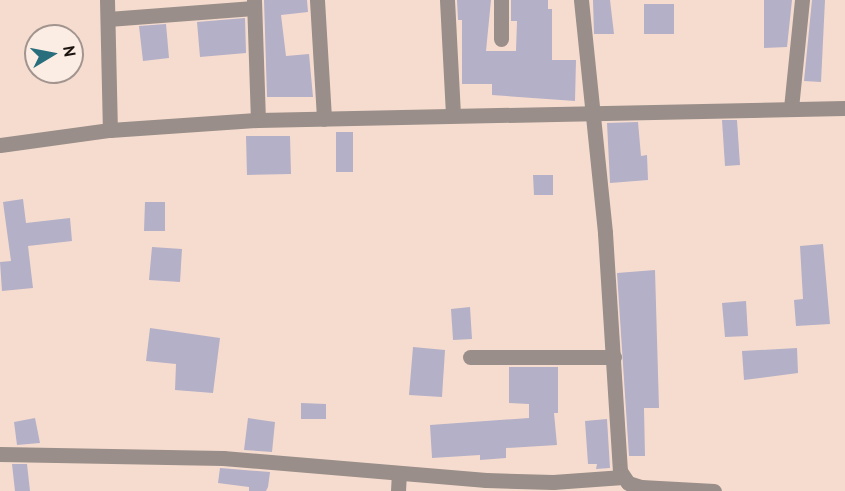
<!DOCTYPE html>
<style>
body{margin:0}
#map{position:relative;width:845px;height:491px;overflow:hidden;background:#f6dccf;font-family:"PT Sans",sans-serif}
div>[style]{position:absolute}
.building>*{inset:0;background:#b4b0c7}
.minor>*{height:15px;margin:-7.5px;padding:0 7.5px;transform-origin:7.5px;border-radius:7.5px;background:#998e89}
span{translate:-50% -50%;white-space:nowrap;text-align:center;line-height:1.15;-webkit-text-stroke:5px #fbece4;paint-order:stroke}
.north{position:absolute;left:24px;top:24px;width:60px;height:60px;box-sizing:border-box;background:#fbece4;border:2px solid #a2958f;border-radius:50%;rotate:80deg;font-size:16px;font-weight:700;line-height:24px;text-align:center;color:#1c130f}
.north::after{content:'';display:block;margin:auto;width:21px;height:27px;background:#286e7c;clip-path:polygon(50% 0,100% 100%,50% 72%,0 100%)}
</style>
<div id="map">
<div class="building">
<div style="clip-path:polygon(264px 0,307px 0,308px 12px,281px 15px,286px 56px,309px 54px,313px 97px,267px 97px)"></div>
<div style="clip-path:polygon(457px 0,491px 0,486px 51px,516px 51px,517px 21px,511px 21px,511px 0,548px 0,548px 9px,552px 9px,552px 60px,576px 60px,575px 101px,492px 95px,492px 84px,462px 84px,462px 20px,458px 20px)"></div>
<div style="clip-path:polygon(593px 0,610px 0,614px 34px,594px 34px)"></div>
<div style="clip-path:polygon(764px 0,792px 0,787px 47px,764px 48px)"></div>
<div style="clip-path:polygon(812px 0,825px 0,821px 82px,804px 81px)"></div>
<div style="clip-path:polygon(644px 4px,674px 4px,674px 34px,644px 34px)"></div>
<div style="clip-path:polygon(245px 18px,246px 53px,200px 57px,197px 22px)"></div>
<div style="clip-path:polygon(166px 24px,169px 58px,143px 61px,139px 26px)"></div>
<div style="clip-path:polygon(722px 120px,737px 120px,740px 165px,725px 166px)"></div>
<div style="clip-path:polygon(638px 122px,641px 156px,647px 155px,648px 180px,610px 183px,607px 123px)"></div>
<div style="clip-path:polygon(336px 132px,353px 132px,353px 172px,336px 172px)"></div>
<div style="clip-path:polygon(246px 136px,290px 136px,291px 174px,247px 175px)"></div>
<div style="clip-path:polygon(533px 175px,553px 175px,553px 195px,534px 195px)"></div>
<div style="clip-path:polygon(23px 199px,26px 223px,70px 218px,72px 241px,28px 246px,33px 288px,2px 291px,0 262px,11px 261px,3px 202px)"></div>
<div style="clip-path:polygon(145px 202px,165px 202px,165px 231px,144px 231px)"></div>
<div style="clip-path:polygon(823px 244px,830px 324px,796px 326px,794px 300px,803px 299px,800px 246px)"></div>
<div style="clip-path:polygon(152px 247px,182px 249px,180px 282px,149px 280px)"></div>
<div style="clip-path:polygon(655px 270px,659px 408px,644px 408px,645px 456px,629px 456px,617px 273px)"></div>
<div style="clip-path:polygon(746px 301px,748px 336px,725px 337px,722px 303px)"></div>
<div style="clip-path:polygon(470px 307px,472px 339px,453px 340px,451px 309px)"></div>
<div style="clip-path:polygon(150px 328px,220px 338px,213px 393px,175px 390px,176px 364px,146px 361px)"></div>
<div style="clip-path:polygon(413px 347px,445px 350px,442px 397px,409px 395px)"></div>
<div style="clip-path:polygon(797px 348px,798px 373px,744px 380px,742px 351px)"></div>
<div style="clip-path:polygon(509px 367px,558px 367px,558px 413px,554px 413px,557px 445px,506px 448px,506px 458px,480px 460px,480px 455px,432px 458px,430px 425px,529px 418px,529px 404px,509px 403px)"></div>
<div style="clip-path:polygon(301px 403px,326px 404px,326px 419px,301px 419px)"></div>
<div style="clip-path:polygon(35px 418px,40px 443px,17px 445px,14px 422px)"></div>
<div style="clip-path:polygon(248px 418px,275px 422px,272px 452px,244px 450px)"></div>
<div style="clip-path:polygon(607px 419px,610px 468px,596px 469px,597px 464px,588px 464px,585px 421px)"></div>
<div style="clip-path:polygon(12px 464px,27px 464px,30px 491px,15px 491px)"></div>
<div style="clip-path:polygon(220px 468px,270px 472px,268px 487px,266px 491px,249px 491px,249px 487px,218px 483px)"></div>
</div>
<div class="minor">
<div style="left:107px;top:0;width:130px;rotate:88.7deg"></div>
<div style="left:254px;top:0;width:120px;rotate:88.1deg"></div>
<div style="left:317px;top:0;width:119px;rotate:86.6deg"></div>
<div style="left:447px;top:0;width:115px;rotate:87deg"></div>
<div style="left:581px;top:0;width:234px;rotate:84.1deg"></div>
<div style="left:605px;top:233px;width:238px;rotate:86.4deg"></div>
<div style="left:620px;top:471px;width:14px;rotate:56deg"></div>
<div style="left:628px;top:483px;width:14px;rotate:17deg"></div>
<div style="left:641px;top:487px;width:73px;rotate:3.1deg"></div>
<div style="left:108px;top:19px;width:146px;rotate:-4.3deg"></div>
<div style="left:501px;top:39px;width:39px;rotate:-90deg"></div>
<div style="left:791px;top:108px;width:109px;rotate:-84.2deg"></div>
<div style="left:0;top:145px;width:111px;rotate:-7.8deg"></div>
<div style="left:110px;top:130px;width:148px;rotate:-3.9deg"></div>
<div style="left:258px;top:120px;width:587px;rotate:-1.17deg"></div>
<div style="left:470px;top:357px;width:144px"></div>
<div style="left:0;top:454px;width:223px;rotate:1deg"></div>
<div style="left:223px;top:458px;width:264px;rotate:4.8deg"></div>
<div style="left:486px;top:480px;width:67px;rotate:1.7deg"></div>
<div style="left:553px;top:482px;width:70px;rotate:-4.1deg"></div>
<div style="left:398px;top:491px;width:17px;rotate:-87deg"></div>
</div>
<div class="north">N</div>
</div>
